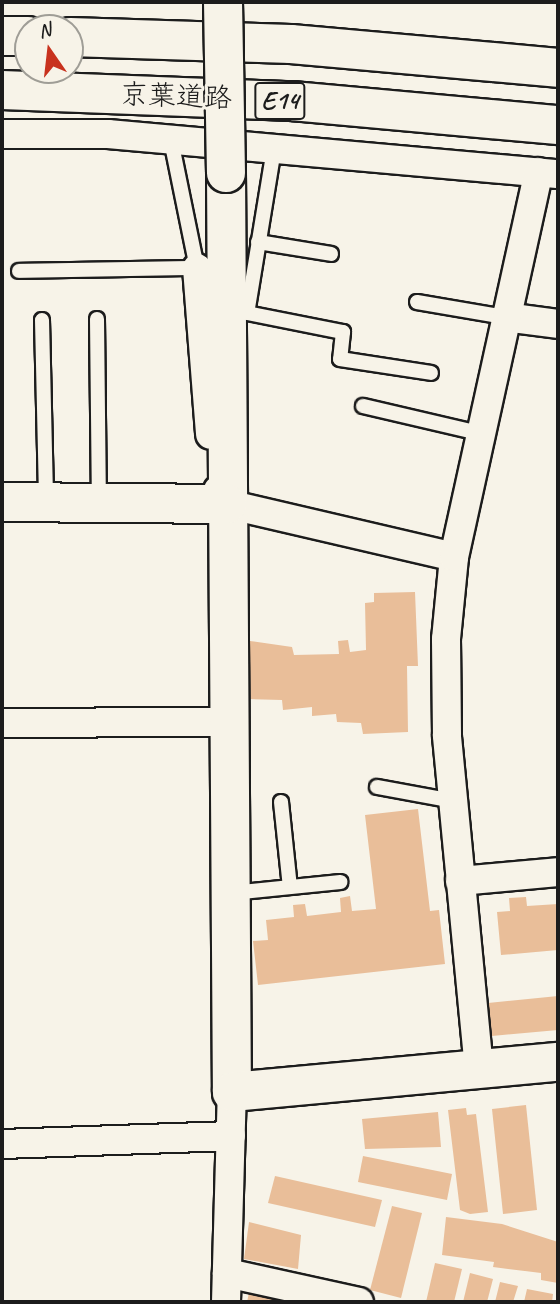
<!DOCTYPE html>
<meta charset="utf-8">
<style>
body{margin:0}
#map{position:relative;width:560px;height:1304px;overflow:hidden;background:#f7f3e8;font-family:Caveat,"Klee One",sans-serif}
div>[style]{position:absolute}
.building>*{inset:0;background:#e9be99}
.roads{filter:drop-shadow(2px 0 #1c1c1c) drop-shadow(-2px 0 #1c1c1c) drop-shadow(0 2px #1c1c1c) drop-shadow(0 -2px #1c1c1c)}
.lane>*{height:14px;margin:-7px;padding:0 7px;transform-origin:7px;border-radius:7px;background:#f7f3e8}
.street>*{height:28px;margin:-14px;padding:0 14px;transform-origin:14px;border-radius:14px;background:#f7f3e8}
.secondary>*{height:38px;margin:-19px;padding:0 19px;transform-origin:19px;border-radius:19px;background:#f7f3e8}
.highway>*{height:38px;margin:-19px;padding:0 19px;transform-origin:19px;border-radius:19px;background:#f7f3e8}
.bridges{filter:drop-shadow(2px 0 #1c1c1c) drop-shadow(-2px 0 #1c1c1c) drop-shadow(0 2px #1c1c1c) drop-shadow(0 -2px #1c1c1c)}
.secondary-bridge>*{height:38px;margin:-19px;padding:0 19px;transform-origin:19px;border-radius:19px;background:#f7f3e8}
span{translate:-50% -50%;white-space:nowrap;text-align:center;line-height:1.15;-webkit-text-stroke:6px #f7f3e8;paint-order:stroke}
.shield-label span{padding:2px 5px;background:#f7f3e8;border:2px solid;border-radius:5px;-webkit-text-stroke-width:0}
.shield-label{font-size:26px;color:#1c1c1c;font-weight:700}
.street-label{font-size:28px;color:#1c1c1c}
.frame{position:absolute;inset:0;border:4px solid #1c1c1c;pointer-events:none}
.north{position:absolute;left:14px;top:14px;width:70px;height:70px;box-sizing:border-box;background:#f7f3e8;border:2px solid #9f9d96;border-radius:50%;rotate:346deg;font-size:19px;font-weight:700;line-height:28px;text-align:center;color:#1c1c1c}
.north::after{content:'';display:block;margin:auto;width:24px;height:32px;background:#c8321e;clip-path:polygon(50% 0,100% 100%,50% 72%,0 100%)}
</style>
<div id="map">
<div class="building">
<div style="clip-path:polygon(415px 592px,418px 666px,407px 666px,408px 732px,363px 734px,361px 723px,337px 722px,336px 714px,312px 716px,312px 707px,283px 710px,282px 700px,249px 699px,250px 641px,292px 647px,294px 655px,339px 654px,338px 641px,348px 640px,350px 652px,366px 650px,365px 603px,374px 602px,374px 593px)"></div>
<div style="clip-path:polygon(418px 809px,430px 911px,439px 910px,445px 964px,258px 985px,253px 941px,268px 940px,266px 920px,294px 917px,293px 905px,305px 904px,307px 916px,341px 912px,340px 898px,350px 896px,352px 911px,376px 909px,365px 815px)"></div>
<div style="clip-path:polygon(526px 897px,527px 906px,558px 904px,558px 950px,501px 955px,497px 912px,510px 911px,509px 898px)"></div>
<div style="clip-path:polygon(558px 996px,558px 1030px,492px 1036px,488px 1003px)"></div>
<div style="clip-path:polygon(526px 1105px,537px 1210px,503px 1214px,492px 1109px)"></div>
<div style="clip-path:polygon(466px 1108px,467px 1115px,476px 1114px,488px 1212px,470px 1214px,460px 1210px,448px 1110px)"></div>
<div style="clip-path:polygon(438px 1112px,441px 1147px,365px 1149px,362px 1119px)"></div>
<div style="clip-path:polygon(363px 1156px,452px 1174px,447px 1200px,358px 1182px)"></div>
<div style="clip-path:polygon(275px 1176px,382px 1200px,375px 1227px,268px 1203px)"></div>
<div style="clip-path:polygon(392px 1206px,422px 1213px,401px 1298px,370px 1290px)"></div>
<div style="clip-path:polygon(446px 1217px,502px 1224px,558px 1242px,558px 1283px,541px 1280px,541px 1273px,493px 1267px,494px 1262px,442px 1255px)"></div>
<div style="clip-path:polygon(249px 1222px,301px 1235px,298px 1269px,244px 1259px)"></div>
<div style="clip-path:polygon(435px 1263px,462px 1269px,454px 1302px,426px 1302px)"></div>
<div style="clip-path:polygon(470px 1273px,493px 1279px,487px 1302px,463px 1302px)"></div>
<div style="clip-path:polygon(500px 1282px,518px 1286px,513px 1302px,495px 1302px)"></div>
<div style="clip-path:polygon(527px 1289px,553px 1294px,552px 1302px,524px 1302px)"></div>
<div style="clip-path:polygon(249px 1293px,286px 1301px,286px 1302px,247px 1302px)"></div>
</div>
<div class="roads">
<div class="lane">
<div style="left:274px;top:149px;width:166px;rotate:99.3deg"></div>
<div style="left:247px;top:313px;width:98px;rotate:11.2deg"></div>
<div style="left:343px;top:332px;width:27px;rotate:96deg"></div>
<div style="left:340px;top:359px;width:92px;rotate:8.7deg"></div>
<div style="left:258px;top:242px;width:74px;rotate:9.3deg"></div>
<div style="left:19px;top:271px;width:178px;rotate:-1deg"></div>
<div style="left:197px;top:268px;width:131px;rotate:-101.5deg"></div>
<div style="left:417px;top:302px;width:89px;rotate:9.7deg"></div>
<div style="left:97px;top:319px;width:182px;rotate:89.4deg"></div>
<div style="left:42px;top:320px;width:180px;rotate:88.7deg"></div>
<div style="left:363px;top:406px;width:119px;rotate:13.1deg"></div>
<div style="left:377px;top:787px;width:77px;rotate:10.4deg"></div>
<div style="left:281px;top:802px;width:85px;rotate:84deg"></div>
<div style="left:232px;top:893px;width:109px;rotate:-5.8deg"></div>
</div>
<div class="street">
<div style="left:2px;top:134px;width:106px"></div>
<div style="left:108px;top:134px;width:451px;rotate:5.1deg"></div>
<div style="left:197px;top:268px;width:167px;rotate:85.5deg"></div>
<div style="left:505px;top:317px;width:53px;rotate:7.5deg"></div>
<div style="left:218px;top:490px;width:17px;rotate:57deg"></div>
<div style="left:227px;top:504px;width:233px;rotate:13.1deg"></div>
<div style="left:2px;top:723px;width:228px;rotate:-0.3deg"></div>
<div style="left:460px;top:881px;width:98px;rotate:-5.2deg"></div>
<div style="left:479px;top:1069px;width:336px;rotate:-95.5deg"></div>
<div style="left:447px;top:735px;width:96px;rotate:-90.6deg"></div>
<div style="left:446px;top:639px;width:82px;rotate:-84.4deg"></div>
<div style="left:454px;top:557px;width:394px;rotate:-77.6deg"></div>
<div style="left:2px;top:1144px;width:229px;rotate:-2deg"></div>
<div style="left:227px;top:1273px;width:135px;rotate:12.4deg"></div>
<div style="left:226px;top:1302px;width:210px;rotate:-88.4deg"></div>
</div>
<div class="secondary">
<div style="left:226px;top:173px;width:919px;rotate:89.63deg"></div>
<div style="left:232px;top:1092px;width:327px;rotate:-5.3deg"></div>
<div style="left:2px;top:502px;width:225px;rotate:0.5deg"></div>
</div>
<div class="highway">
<div style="left:2px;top:36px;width:26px"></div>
<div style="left:70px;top:37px;width:221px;rotate:1.8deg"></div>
<div style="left:291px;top:44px;width:268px;rotate:5.1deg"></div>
<div style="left:2px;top:90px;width:290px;rotate:2.2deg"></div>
<div style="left:292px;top:101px;width:267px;rotate:5.2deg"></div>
</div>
</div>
<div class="bridges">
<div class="secondary-bridge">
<div style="left:223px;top:2px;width:171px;rotate:89deg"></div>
</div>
</div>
<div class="shield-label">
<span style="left:280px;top:101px">E14</span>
</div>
<div class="street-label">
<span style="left:176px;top:96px;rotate:2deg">京葉道路</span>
</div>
<div class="frame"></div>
<div class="north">N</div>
</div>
